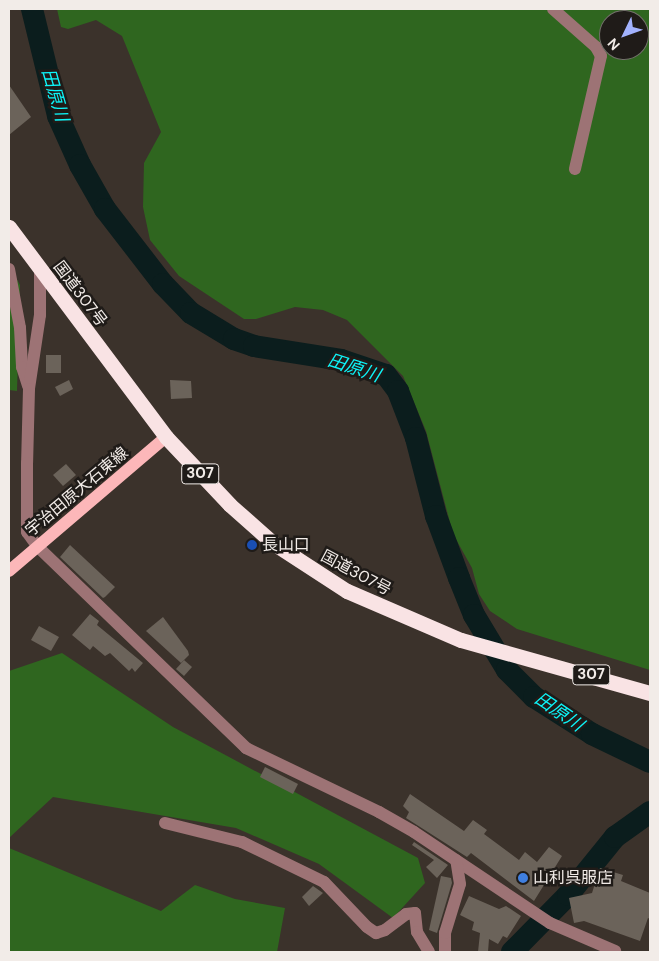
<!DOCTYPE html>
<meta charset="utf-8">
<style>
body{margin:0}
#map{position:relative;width:659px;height:961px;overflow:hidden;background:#3b322b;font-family:"DM Sans","Noto Sans JP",sans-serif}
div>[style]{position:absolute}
.green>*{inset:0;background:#2f661f}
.river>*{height:22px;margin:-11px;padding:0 11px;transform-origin:11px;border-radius:11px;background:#0b1d1d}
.building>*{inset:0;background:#6b635a}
.minor>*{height:12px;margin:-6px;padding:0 6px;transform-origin:6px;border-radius:6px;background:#9d7375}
.major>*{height:12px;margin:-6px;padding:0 6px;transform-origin:6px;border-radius:6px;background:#fcb7b9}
.highway>*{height:15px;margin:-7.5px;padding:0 7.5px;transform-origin:7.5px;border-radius:7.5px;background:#f9e3e4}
.dots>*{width:14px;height:14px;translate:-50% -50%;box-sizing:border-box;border:2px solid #1f1b18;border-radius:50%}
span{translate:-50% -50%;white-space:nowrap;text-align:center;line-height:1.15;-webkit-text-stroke:5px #1f1b18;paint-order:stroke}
.shield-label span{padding:1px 4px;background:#1f1b18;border:1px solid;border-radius:4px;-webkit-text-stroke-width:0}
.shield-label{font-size:15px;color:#f2ece8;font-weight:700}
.street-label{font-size:16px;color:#f2ece8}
.poi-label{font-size:16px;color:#f2ece8}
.left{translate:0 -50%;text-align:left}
.water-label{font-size:18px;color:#0df4f8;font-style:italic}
.frame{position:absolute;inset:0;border:10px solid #f2ece8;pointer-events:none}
.north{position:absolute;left:599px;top:10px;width:50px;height:50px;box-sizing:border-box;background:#1f1b18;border:1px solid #736f6b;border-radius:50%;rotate:228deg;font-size:14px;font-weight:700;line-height:20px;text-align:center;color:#f2ece8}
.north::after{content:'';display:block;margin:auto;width:18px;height:22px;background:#a2b2fd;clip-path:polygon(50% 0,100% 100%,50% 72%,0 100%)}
</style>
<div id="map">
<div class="green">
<div style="clip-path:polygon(evenodd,57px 9px,650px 9px,650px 670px,517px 629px,490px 611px,479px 594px,472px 568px,453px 534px,426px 431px,403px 376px,347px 320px,323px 310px,295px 307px,256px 319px,244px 319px,179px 276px,150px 240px,143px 207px,144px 163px,161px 132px,122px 36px,96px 20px,68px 29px,61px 27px,57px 9px,609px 20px,639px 20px,639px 50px,609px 50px,609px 20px)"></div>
<div style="clip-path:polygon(9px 265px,20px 285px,17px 391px,9px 390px)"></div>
<div style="clip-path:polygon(62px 653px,173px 727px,418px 858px,425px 883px,393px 918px,319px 864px,236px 828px,53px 797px,9px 838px,9px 671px)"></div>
<div style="clip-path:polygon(9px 848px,161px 911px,195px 885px,235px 899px,285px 908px,277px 952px,9px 952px)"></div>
</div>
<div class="river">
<div style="left:32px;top:9px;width:110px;rotate:76.3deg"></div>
<div style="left:58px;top:116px;width:54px;rotate:65.8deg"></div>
<div style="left:80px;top:165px;width:51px;rotate:60.4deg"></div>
<div style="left:105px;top:209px;width:95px;rotate:52.3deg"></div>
<div style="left:163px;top:284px;width:40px;rotate:46deg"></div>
<div style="left:191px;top:313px;width:50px;rotate:31.2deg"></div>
<div style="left:234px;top:339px;width:21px;rotate:19deg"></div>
<div style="left:254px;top:346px;width:88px;rotate:9.1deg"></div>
<div style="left:341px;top:360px;width:47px;rotate:18.4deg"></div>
<div style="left:386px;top:375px;width:20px;rotate:53deg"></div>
<div style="left:398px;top:391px;width:50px;rotate:69deg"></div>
<div style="left:416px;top:438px;width:81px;rotate:75.6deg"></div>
<div style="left:436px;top:516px;width:66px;rotate:69.6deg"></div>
<div style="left:459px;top:578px;width:40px;rotate:68deg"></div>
<div style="left:474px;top:615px;width:64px;rotate:59deg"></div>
<div style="left:507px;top:670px;width:38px;rotate:45deg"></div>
<div style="left:534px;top:697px;width:69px;rotate:32.5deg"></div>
<div style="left:592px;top:734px;width:64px;rotate:25.8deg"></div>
<div style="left:512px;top:952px;width:80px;rotate:-45.5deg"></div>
<div style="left:568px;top:895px;width:75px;rotate:-51deg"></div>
<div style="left:615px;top:837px;width:43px;rotate:-35.5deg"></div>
</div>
<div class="building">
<div style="clip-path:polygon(9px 85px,31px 117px,9px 135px)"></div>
<div style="clip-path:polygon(46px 355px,61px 355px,61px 373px,46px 373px)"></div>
<div style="clip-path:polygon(69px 380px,73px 389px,60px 396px,55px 387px)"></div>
<div style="clip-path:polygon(170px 380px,191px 381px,192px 398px,171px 399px)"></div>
<div style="clip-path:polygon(66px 464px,76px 475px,63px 486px,53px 475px)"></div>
<div style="clip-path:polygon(70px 545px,115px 587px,105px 597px,103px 598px,60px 557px)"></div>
<div style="clip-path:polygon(90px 614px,99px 621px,97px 625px,143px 663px,135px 672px,132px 668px,129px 671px,110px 653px,105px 656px,93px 646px,90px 650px,72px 635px)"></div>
<div style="clip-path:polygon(163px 617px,188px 651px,189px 655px,181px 663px,146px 631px)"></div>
<div style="clip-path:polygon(39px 626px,59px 637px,51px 651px,31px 640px)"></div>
<div style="clip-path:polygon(184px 660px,192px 667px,184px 676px,176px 669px)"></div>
<div style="clip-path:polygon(265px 767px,298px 784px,293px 794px,260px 777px)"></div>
<div style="clip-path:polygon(410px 794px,464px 831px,473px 820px,487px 830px,484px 834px,519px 860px,525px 852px,537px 862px,549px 847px,562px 856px,534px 901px,471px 853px,467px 857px,406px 818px,409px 812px,403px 806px)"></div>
<div style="clip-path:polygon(414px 842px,448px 865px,437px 878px,426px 867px,434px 860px,412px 845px)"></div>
<div style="clip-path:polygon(600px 868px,623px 875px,621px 881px,650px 893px,650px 919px,648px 918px,640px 941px,584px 921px,574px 923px,569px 898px,592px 893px)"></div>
<div style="clip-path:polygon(441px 876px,451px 878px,452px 883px,437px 933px,429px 930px)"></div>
<div style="clip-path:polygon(313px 886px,323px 893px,309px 906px,302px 897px)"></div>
<div style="clip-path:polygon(469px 896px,499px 909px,506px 906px,521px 916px,507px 938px,503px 936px,498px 944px,489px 939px,488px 952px,478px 952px,480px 933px,472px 930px,474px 922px,460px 915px)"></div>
</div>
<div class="minor">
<div style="left:553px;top:9px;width:57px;rotate:41.5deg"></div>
<div style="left:596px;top:47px;width:10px;rotate:61deg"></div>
<div style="left:601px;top:56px;width:116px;rotate:103deg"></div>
<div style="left:9px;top:269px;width:60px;rotate:79.4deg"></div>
<div style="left:20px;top:328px;width:39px;rotate:87deg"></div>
<div style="left:22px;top:367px;width:20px;rotate:72deg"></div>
<div style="left:40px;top:269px;width:46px;rotate:90deg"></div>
<div style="left:40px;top:315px;width:75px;rotate:98.5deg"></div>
<div style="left:29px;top:389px;width:74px;rotate:91.5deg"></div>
<div style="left:27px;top:463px;width:69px;rotate:90deg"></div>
<div style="left:27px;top:532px;width:17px;rotate:54deg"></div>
<div style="left:37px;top:546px;width:291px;rotate:44deg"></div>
<div style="left:246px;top:748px;width:148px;rotate:25.7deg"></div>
<div style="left:379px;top:812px;width:40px;rotate:29.7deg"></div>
<div style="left:414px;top:832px;width:164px;rotate:33.8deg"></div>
<div style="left:550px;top:923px;width:71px;rotate:23.3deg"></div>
<div style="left:165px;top:823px;width:79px;rotate:13.9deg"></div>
<div style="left:242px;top:842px;width:91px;rotate:26deg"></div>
<div style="left:324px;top:882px;width:62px;rotate:46.3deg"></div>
<div style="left:367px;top:927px;width:11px;rotate:34deg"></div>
<div style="left:376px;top:933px;width:9px;rotate:-18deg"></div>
<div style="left:385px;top:930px;width:26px;rotate:-37deg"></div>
<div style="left:406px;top:914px;width:9px;rotate:-6deg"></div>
<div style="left:415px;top:913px;width:19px;rotate:84deg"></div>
<div style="left:417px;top:932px;width:23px;rotate:59deg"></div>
<div style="left:445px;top:952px;width:19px;rotate:-90deg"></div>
<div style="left:445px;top:933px;width:51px;rotate:-73deg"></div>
<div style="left:460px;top:884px;width:24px;rotate:-99deg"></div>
</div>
<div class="major">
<div style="left:9px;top:571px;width:206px;rotate:-40.5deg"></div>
</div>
<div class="highway">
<div style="left:9px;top:227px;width:262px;rotate:53.2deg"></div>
<div style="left:166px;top:437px;width:93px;rotate:46.7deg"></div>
<div style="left:230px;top:505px;width:57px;rotate:41.5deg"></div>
<div style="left:273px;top:543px;width:88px;rotate:33deg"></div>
<div style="left:347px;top:591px;width:124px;rotate:23.3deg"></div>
<div style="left:461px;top:640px;width:196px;rotate:15.7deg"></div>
</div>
<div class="dots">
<div style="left:252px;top:545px;background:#1a4fb4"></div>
<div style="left:523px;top:878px;background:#3f7fe0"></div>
</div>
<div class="shield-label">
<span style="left:200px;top:474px">307</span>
<span style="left:591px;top:675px">307</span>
</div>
<div class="street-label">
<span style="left:80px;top:294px;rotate:53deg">国道307号</span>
<span style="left:77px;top:492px;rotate:-40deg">宇治田原大石東線</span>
<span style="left:356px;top:573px;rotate:28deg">国道307号</span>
</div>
<div class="poi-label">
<span class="left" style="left:262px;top:545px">長山口</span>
<span class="left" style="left:533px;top:878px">山利呉服店</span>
</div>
<div class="water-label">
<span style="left:55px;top:95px;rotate:74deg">田原川</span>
<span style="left:354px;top:368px;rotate:18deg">田原川</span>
<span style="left:559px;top:712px;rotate:34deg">田原川</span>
</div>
<div class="frame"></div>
<div class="north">N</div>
</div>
